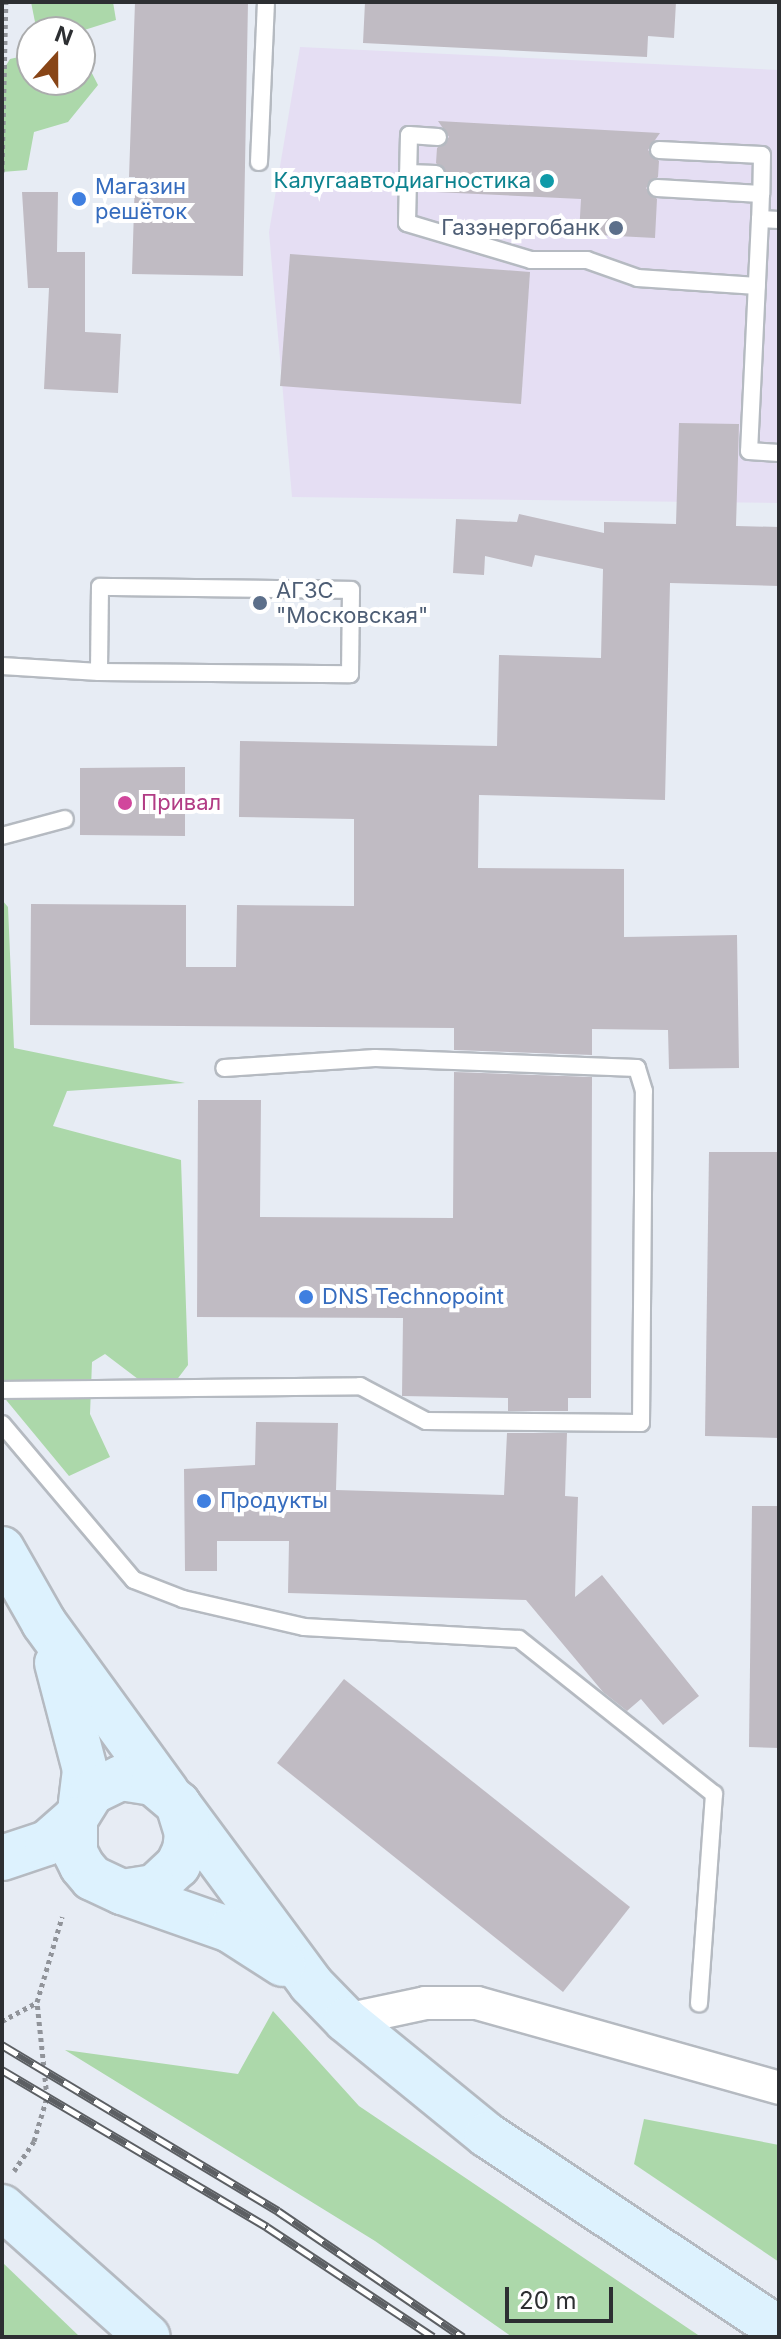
<!DOCTYPE html>
<meta charset="utf-8">
<style>
body{margin:0}
#map{position:relative;width:781px;height:2339px;overflow:hidden;background:#e7ecf4;font-family:Inter,sans-serif}
div>[style]{position:absolute}
.commercial>*{inset:0;background:#e5def3}
.green>*{inset:0;background:#acd8aa}
.building>*{inset:0;background:#c0bbc3}
.path>*{height:5px;margin-top:-2.5px;transform-origin:0;background:repeating-linear-gradient(90deg,#91949a 0 4px,transparent 0 8px)}
.roads{filter:drop-shadow(2px 0 #b5bac1) drop-shadow(-2px 0 #b5bac1) drop-shadow(0 2px #b5bac1) drop-shadow(0 -2px #b5bac1)}
.lane>*{height:16px;margin:-8px;padding:0 8px;transform-origin:8px;border-radius:8px;background:#fff}
.street>*{height:32px;margin:-16px;padding:0 16px;transform-origin:16px;border-radius:16px;background:#fff}
.secondary>*{height:44px;margin:-22px;padding:0 22px;transform-origin:22px;border-radius:22px;background:#ddf2fe}
.rail>*{height:9px;margin-top:-4.5px;transform-origin:0;background:repeating-linear-gradient(90deg,#fff 0 18px,#5c5f63 0 36px);box-sizing:border-box;border-block:2px solid #5c5f63}
.dots>*{width:22px;height:22px;translate:-50% -50%;box-sizing:border-box;border:4px solid #fff;border-radius:50%}
span{translate:-50% -50%;white-space:nowrap;text-align:center;line-height:1.15;-webkit-text-stroke:8px #fff;paint-order:stroke}
.culture-label{font-size:22px;color:#0d838f}
.right{translate:-100% -50%;text-align:right}
.shop-label{font-size:22px;color:#366cbe}
.left{translate:0 -50%;text-align:left}
.service-label{font-size:22px;color:#4e5e75}
.hotel-label{font-size:22px;color:#b23c85}
.frame{position:absolute;inset:0;border:4px solid #2d2f32;pointer-events:none}
.north{position:absolute;left:16px;top:16px;width:80px;height:80px;box-sizing:border-box;background:#fff;border:2px solid #abacad;border-radius:50%;rotate:21deg;font-size:22px;font-weight:700;line-height:32px;text-align:center;color:#2d2f32}
.north::after{content:'';display:block;margin:auto;width:28px;height:36px;background:#884517;clip-path:polygon(50% 0,100% 100%,50% 72%,0 100%)}
.scale{position:absolute;left:505px;top:2287px;width:108px;height:36px;box-sizing:border-box;border:4px solid #2d2f32;border-top:0;padding-left:10px;font-size:24px;line-height:28px;white-space:nowrap;color:#2d2f32;-webkit-text-stroke:6px #fff;paint-order:stroke}
</style>
<div id="map">
<div class="commercial">
<div style="clip-path:polygon(300px 47px,779px 70px,779px 503px,292px 497px,269px 232px)"></div>
</div>
<div class="green">
<div style="clip-path:polygon(31px 2px,113px 2px,116px 20px,78px 32px,37px 32px)"></div>
<div style="clip-path:polygon(80px 50px,98px 85px,68px 122px,34px 132px,27px 170px,2px 172px,2px 72px,10px 59px,32px 54px,32px 80px,80px 80px)"></div>
<div style="clip-path:polygon(2px 900px,8px 907px,14px 1048px,185px 1083px,67px 1091px,53px 1126px,181px 1160px,188px 1365px,163px 1398px,105px 1354px,92px 1362px,90px 1414px,110px 1457px,69px 1476px,2px 1395px)"></div>
<div style="clip-path:polygon(273px 2011px,359px 2106px,701px 2337px,512px 2337px,375px 2241px,65px 2050px,238px 2074px)"></div>
<div style="clip-path:polygon(644px 2119px,779px 2145px,779px 2262px,634px 2164px)"></div>
<div style="clip-path:polygon(2px 2262px,80px 2337px,2px 2337px)"></div>
</div>
<div class="building">
<div style="clip-path:polygon(135px 2px,248px 2px,243px 276px,132px 274px,135px 177px,129px 177px)"></div>
<div style="clip-path:polygon(365px 2px,676px 2px,674px 38px,648px 36px,647px 57px,363px 43px)"></div>
<div style="clip-path:polygon(438px 121px,660px 133px,648px 150px,659px 161px,658px 177px,646px 188px,657px 199px,655px 238px,579px 234px,581px 199px,435px 192px,447px 175px,436px 163px,437px 148px,449px 137px)"></div>
<div style="clip-path:polygon(22px 192px,58px 192px,57px 252px,85px 252px,85px 332px,121px 334px,118px 393px,44px 389px,49px 288px,28px 288px)"></div>
<div style="clip-path:polygon(290px 254px,530px 272px,521px 404px,280px 386px)"></div>
<div style="clip-path:polygon(679px 423px,739px 424px,736px 526px,779px 527px,779px 586px,670px 583px,665px 800px,479px 795px,478px 868px,624px 869px,624px 937px,737px 935px,739px 1068px,669px 1069px,668px 1030px,592px 1029px,592px 1055px,454px 1050px,454px 1028px,30px 1025px,31px 904px,186px 905px,186px 967px,236px 967px,237px 905px,354px 906px,354px 819px,239px 817px,240px 741px,497px 746px,499px 655px,601px 658px,603px 569px,535px 555px,532px 567px,485px 556px,484px 575px,453px 573px,456px 519px,517px 522px,519px 514px,604px 533px,604px 522px,676px 524px)"></div>
<div style="clip-path:polygon(185px 767px,185px 836px,80px 835px,80px 768px)"></div>
<div style="clip-path:polygon(454px 1072px,592px 1077px,591px 1398px,568px 1398px,568px 1411px,508px 1411px,508px 1398px,402px 1396px,403px 1318px,197px 1317px,198px 1100px,261px 1100px,260px 1217px,453px 1218px)"></div>
<div style="clip-path:polygon(709px 1152px,779px 1152px,779px 1438px,705px 1436px)"></div>
<div style="clip-path:polygon(256px 1422px,338px 1423px,336px 1490px,504px 1495px,507px 1433px,567px 1433px,565px 1496px,578px 1497px,575px 1597px,602px 1575px,699px 1696px,663px 1725px,641px 1699px,627px 1711px,603px 1692px,526px 1600px,288px 1593px,289px 1541px,217px 1541px,217px 1571px,185px 1571px,184px 1469px,255px 1465px)"></div>
<div style="clip-path:polygon(752px 1506px,779px 1506px,779px 1748px,749px 1747px)"></div>
<div style="clip-path:polygon(344px 1679px,630px 1907px,563px 1992px,277px 1763px)"></div>
</div>
<div class="path">
<div style="left:2px;top:172px;width:170px;rotate:-88.7deg"></div>
<div style="left:2px;top:2021px;width:40px;rotate:-28deg"></div>
<div style="left:14px;top:2171px;width:36px;rotate:-56deg"></div>
<div style="left:34px;top:2141px;width:46px;rotate:-73.5deg"></div>
<div style="left:47px;top:2097px;width:96px;rotate:-96deg"></div>
<div style="left:37px;top:2002px;width:89px;rotate:-73.6deg"></div>
</div>
<div class="roads">
<div class="lane">
<div style="left:438px;top:137px;width:29px;rotate:-176deg"></div>
<div style="left:409px;top:135px;width:88px;rotate:91.3deg"></div>
<div style="left:407px;top:223px;width:129px;rotate:16.6deg"></div>
<div style="left:531px;top:260px;width:56px"></div>
<div style="left:587px;top:260px;width:54px;rotate:19.4deg"></div>
<div style="left:638px;top:278px;width:119px;rotate:3.8deg"></div>
<div style="left:659px;top:150px;width:103px;rotate:2.8deg"></div>
<div style="left:762px;top:155px;width:39px;rotate:91deg"></div>
<div style="left:259px;top:162px;width:160px;rotate:-87.5deg"></div>
<div style="left:408px;top:173px;width:28px;rotate:2deg"></div>
<div style="left:657px;top:188px;width:104px;rotate:3.3deg"></div>
<div style="left:761px;top:194px;width:25px;rotate:92deg"></div>
<div style="left:779px;top:220px;width:19px;rotate:-177deg"></div>
<div style="left:760px;top:219px;width:232px;rotate:92.7deg"></div>
<div style="left:749px;top:451px;width:30px;rotate:4deg"></div>
<div style="left:2px;top:666px;width:97px;rotate:3.5deg"></div>
<div style="left:99px;top:672px;width:251px;rotate:0.5deg"></div>
<div style="left:350px;top:674px;width:84px;rotate:-89.3deg"></div>
<div style="left:351px;top:590px;width:251px;rotate:-179.3deg"></div>
<div style="left:100px;top:587px;width:85px;rotate:90.7deg"></div>
<div style="left:2px;top:836px;width:65px;rotate:-15.1deg"></div>
<div style="left:2px;top:1390px;width:358px;rotate:-0.6deg"></div>
<div style="left:360px;top:1386px;width:75px;rotate:27.9deg"></div>
<div style="left:426px;top:1421px;width:215px;rotate:0.5deg"></div>
<div style="left:641px;top:1423px;width:332px;rotate:-89.5deg"></div>
<div style="left:644px;top:1091px;width:24px;rotate:-107deg"></div>
<div style="left:637px;top:1068px;width:262px;rotate:-177.8deg"></div>
<div style="left:375px;top:1058px;width:151px;rotate:176.2deg"></div>
<div style="left:2px;top:1424px;width:204px;rotate:49.8deg"></div>
<div style="left:134px;top:1580px;width:53px;rotate:21.2deg"></div>
<div style="left:183px;top:1599px;width:124px;rotate:13deg"></div>
<div style="left:304px;top:1627px;width:215px;rotate:3.2deg"></div>
<div style="left:519px;top:1639px;width:249px;rotate:38.5deg"></div>
<div style="left:714px;top:1794px;width:210px;rotate:94.1deg"></div>
</div>
<div class="street">
<div style="left:346px;top:2020px;width:81px;rotate:-12.1deg"></div>
<div style="left:425px;top:2003px;width:52px"></div>
<div style="left:477px;top:2003px;width:314px;rotate:15.7deg"></div>
</div>
<div class="secondary">
<div style="left:2px;top:1549px;width:85px;rotate:60.4deg"></div>
<div style="left:44px;top:1623px;width:209px;rotate:54deg"></div>
<div style="left:57px;top:1663px;width:111px;rotate:75.3deg"></div>
<div style="left:85px;top:1770px;width:34px;rotate:97deg"></div>
<div style="left:178px;top:1804px;width:224px;rotate:53.5deg"></div>
<div style="left:311px;top:1984px;width:50px;rotate:45.8deg"></div>
<div style="left:346px;top:2020px;width:182px;rotate:39.2deg"></div>
<div style="left:487px;top:2135px;width:351px;rotate:33.6deg"></div>
<div style="left:2px;top:1858px;width:47px;rotate:-18.4deg"></div>
<div style="left:47px;top:1843px;width:37px;rotate:-41deg"></div>
<div style="left:75px;top:1819px;width:32px;rotate:-58deg"></div>
<div style="left:92px;top:1792px;width:32px;rotate:-26deg"></div>
<div style="left:121px;top:1778px;width:32px;rotate:9deg"></div>
<div style="left:153px;top:1783px;width:33px;rotate:40deg"></div>
<div style="left:178px;top:1804px;width:31px;rotate:73deg"></div>
<div style="left:187px;top:1834px;width:16px;rotate:97deg"></div>
<div style="left:185px;top:1850px;width:17px;rotate:115deg"></div>
<div style="left:178px;top:1865px;width:33px;rotate:137deg"></div>
<div style="left:154px;top:1887px;width:32px;rotate:171deg"></div>
<div style="left:122px;top:1892px;width:33px;rotate:-155deg"></div>
<div style="left:92px;top:1878px;width:16px;rotate:-130deg"></div>
<div style="left:82px;top:1866px;width:16px;rotate:-117deg"></div>
<div style="left:75px;top:1852px;width:33px;rotate:-90deg"></div>
<div style="left:122px;top:1892px;width:114px;rotate:19.4deg"></div>
<div style="left:230px;top:1930px;width:63px;rotate:32.7deg"></div>
<div style="left:2px;top:2207px;width:195px;rotate:41.7deg"></div>
</div>
</div>
<div class="rail">
<div style="left:2px;top:2045px;width:322px;rotate:31deg"></div>
<div style="left:278px;top:2211px;width:224px;rotate:34.3deg"></div>
<div style="left:2px;top:2070px;width:308px;rotate:30.6deg"></div>
<div style="left:267px;top:2227px;width:199px;rotate:33.5deg"></div>
</div>
<div class="dots">
<div style="left:547px;top:181px;background:#0f9aa8"></div>
<div style="left:79px;top:199px;background:#3f7fe0"></div>
<div style="left:616px;top:228px;background:#5c6f8a"></div>
<div style="left:260px;top:603px;background:#5c6f8a"></div>
<div style="left:125px;top:803px;background:#d1479c"></div>
<div style="left:306px;top:1297px;background:#3f7fe0"></div>
<div style="left:204px;top:1501px;background:#3f7fe0"></div>
</div>
<div class="culture-label">
<span class="right" style="left:531px;top:181px">Калугаавтодиагностика</span>
</div>
<div class="shop-label">
<span class="left" style="left:95px;top:199px">Магазин<br>решёток</span>
<span class="left" style="left:322px;top:1297px">DNS Technopoint</span>
<span class="left" style="left:220px;top:1501px">Продукты</span>
</div>
<div class="service-label">
<span class="right" style="left:600px;top:228px">Газэнергобанк</span>
<span class="left" style="left:276px;top:603px">АГЗС<br>"Московская"</span>
</div>
<div class="hotel-label">
<span class="left" style="left:141px;top:803px">Привал</span>
</div>
<div class="frame"></div>
<div class="north">N</div>
<div class="scale">20 m</div>
</div>
